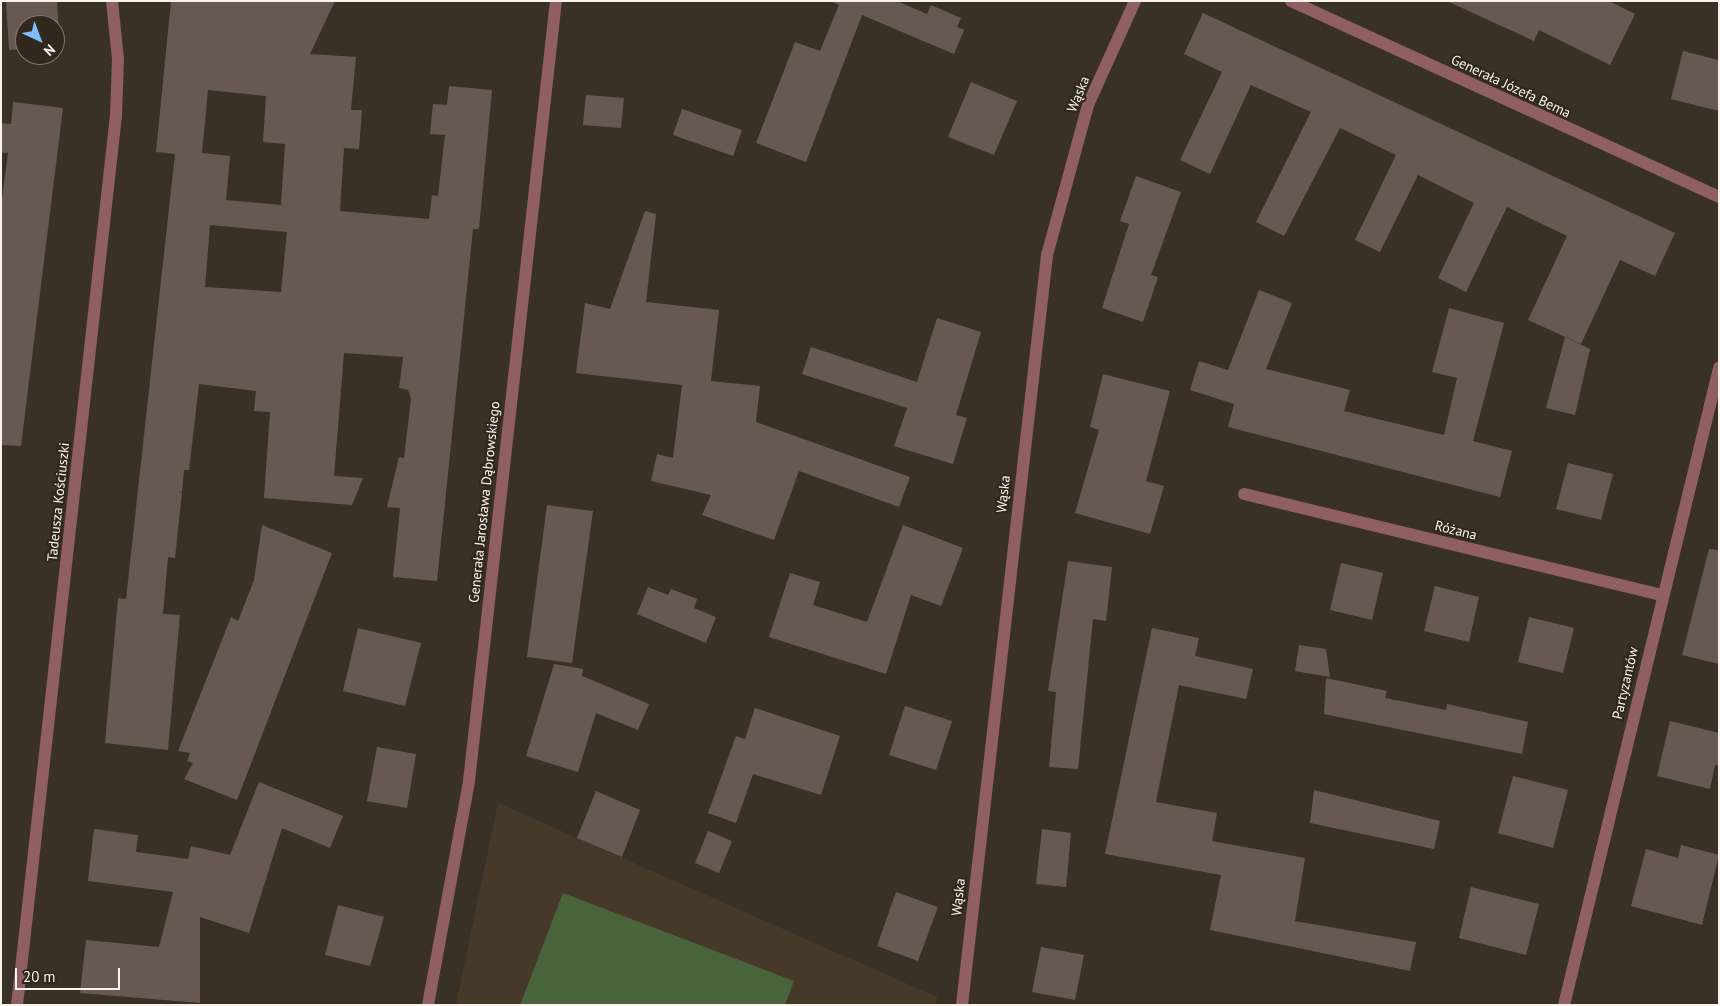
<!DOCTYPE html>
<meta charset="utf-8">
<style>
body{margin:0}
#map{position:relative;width:1720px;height:1006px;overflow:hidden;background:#3a3126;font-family:"PT Sans",sans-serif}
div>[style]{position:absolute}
.built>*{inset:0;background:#47392a}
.green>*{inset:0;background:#49633b}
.building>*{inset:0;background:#685854}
.minor>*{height:12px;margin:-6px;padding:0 6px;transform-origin:6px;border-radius:6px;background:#905f61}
span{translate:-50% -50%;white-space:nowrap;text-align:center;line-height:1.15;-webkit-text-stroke:4.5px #30271d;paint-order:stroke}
.street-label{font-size:14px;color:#f9f3ec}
.frame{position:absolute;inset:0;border:2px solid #f9f3ec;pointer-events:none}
.north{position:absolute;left:15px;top:15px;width:50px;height:50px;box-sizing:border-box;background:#30271d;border:1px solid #807970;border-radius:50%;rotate:137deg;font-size:14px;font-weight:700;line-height:20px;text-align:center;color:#f9f3ec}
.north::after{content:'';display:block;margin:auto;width:18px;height:22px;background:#80bdfa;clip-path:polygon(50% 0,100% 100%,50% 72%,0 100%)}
.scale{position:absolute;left:15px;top:968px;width:105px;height:22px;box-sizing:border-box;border:2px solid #f9f3ec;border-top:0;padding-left:6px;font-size:15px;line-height:18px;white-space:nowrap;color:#f9f3ec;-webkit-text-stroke:4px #30271d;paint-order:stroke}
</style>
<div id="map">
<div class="built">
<div style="clip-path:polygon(498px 803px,937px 997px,936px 1005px,456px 1005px)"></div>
</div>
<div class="green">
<div style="clip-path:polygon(563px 893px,794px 981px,785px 1005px,520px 1005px)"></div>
</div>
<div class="building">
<div style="clip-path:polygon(6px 1px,57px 1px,60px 47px,55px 47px,55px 25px,25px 25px,25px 49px,9px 50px)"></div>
<div style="clip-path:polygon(evenodd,171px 1px,335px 1px,310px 54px,356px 57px,351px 110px,362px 110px,359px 149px,344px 148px,340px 211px,429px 219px,432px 195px,438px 196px,445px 135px,430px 134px,433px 104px,447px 105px,449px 86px,492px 90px,479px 229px,473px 229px,437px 581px,393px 577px,400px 508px,387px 507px,399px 457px,404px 458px,411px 399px,408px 390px,399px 388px,403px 357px,344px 353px,334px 476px,363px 478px,352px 505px,264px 498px,270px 412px,254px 411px,256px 391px,199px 384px,189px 470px,184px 470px,182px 492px,178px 491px,182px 493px,175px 558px,168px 557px,163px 614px,180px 615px,168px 750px,105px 743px,118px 598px,126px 599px,175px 154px,156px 152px,171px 1px,208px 90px,266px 96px,263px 142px,285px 144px,281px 205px,226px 200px,230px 156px,202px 153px,208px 90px,171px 1px,210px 225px,287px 232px,281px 292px,205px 287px,210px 225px)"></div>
<div style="clip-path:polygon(831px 1px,897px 1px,927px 14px,931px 5px,961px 18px,957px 27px,964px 30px,954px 54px,862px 15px,806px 162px,756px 143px,795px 42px,820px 51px,839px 5px)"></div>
<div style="clip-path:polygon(1447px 1px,1609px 1px,1635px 14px,1610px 65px,1539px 30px,1534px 41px)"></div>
<div style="clip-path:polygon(1203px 13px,1675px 233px,1655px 276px,1620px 260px,1581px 344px,1528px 320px,1567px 236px,1507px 207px,1466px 292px,1438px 278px,1474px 203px,1418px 175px,1380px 252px,1355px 240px,1396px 155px,1340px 128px,1284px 236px,1256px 222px,1311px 112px,1251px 85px,1210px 174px,1180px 160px,1222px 72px,1184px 54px)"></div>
<div style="clip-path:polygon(1683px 51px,1719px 60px,1719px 111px,1671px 99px)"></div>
<div style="clip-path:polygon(971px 82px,1017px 101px,994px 155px,948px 137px)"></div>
<div style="clip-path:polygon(586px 95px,624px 98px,621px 128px,583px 125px)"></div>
<div style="clip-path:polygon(13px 102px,63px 108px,21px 446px,1px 445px,1px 205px,8px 153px,1px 153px,1px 123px,11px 124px)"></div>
<div style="clip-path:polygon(682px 109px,742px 130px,733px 156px,673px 135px)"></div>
<div style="clip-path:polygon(1136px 176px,1181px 192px,1151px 275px,1158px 277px,1143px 322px,1102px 308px,1129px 224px,1120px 221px)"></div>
<div style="clip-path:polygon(645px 211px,656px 214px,646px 302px,719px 310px,711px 381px,760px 386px,756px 422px,910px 477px,899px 507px,799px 471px,774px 540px,702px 515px,711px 495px,651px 481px,657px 454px,673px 458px,682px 385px,576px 373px,585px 303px,610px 309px)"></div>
<div style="clip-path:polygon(1259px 290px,1292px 303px,1266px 369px,1350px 390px,1344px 411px,1444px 435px,1457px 378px,1432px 372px,1449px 308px,1504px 323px,1473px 441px,1512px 451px,1500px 497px,1228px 427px,1234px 404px,1190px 390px,1199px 361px,1228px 370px)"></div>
<div style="clip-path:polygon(937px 318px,981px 332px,956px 415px,967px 418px,953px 464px,894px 446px,907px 408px,802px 374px,811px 347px,917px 382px)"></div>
<div style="clip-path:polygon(1565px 337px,1590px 349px,1575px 415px,1546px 408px)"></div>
<div style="clip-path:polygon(1103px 374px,1170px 391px,1146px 481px,1164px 486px,1150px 534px,1075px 513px,1099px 430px,1090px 427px)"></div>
<div style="clip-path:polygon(1568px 463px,1613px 474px,1601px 520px,1556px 509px)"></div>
<div style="clip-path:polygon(547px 505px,593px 511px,572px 663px,527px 657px)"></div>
<div style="clip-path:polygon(262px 525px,332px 553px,237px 800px,184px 779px,193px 763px,187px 761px,190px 753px,178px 751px,231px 617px,238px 621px,254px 580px)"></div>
<div style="clip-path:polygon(903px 525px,963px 548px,941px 606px,911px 595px,886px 674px,769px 637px,790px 573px,820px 582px,813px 605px,867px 622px)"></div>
<div style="clip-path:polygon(1709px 549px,1719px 550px,1719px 664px,1682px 655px)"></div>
<div style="clip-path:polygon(1068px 561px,1112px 567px,1106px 621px,1093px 619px,1078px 769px,1049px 767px,1056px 692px,1048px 691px)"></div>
<div style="clip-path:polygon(1341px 563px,1383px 573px,1372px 620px,1330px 610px)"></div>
<div style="clip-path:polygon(1435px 586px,1479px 597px,1469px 642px,1424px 631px)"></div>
<div style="clip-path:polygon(648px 587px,668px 595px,671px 589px,697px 599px,694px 608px,716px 617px,706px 643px,637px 614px)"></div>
<div style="clip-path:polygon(1529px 617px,1574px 628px,1563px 673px,1518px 662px)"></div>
<div style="clip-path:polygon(358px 628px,421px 643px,405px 706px,343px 691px)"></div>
<div style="clip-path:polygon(1152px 628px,1199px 638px,1195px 656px,1253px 669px,1246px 699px,1179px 685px,1156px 802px,1217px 813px,1212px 841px,1305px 858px,1295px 921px,1416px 942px,1410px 971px,1210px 930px,1221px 875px,1105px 854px)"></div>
<div style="clip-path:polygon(1299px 645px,1326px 649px,1330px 677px,1295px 671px)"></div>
<div style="clip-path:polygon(554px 664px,583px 669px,582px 676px,649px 704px,638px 730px,596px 713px,578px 772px,526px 756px)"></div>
<div style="clip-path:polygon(1326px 678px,1387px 691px,1385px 698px,1446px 710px,1447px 704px,1528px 722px,1522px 754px,1324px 714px)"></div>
<div style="clip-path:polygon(905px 706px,952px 721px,936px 770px,889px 755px)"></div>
<div style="clip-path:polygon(755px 708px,840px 736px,821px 795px,753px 774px,736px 823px,708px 813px,736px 736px,745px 739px)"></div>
<div style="clip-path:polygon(1670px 721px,1719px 733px,1719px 766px,1715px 765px,1710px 789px,1657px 776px)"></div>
<div style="clip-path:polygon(377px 747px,416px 754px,407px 808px,367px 801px)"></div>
<div style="clip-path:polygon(1513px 776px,1568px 790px,1553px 848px,1498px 833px)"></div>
<div style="clip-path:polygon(259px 782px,343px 816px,330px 848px,282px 828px,249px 933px,200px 917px,200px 1003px,80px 993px,86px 940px,159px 947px,173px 892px,88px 881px,94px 829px,138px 835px,136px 852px,188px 859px,191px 846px,230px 855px)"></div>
<div style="clip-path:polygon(1314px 790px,1440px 821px,1434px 849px,1310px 823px)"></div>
<div style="clip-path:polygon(596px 791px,640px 810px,622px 857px,577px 838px)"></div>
<div style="clip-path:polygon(1042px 829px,1071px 833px,1066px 887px,1036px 884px)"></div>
<div style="clip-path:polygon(708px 831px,732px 841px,719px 873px,695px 863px)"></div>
<div style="clip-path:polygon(1681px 845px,1719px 855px,1702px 925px,1631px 906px,1646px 849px,1678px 858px)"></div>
<div style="clip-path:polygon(1471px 887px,1539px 904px,1526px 955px,1459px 938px)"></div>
<div style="clip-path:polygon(896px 892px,938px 907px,918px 961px,877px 946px)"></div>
<div style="clip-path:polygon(338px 905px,384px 917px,370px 966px,325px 955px)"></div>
<div style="clip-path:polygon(1041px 947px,1084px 955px,1075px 1000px,1032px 992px)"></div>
</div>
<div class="minor">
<div style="left:1291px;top:1px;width:471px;rotate:24.6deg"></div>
<div style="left:1244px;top:494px;width:429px;rotate:13.6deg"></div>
<div style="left:17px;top:1005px;width:894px;rotate:-83.65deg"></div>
<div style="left:116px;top:116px;width:57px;rotate:-88deg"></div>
<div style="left:118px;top:59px;width:58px;rotate:-95.9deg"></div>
<div style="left:428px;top:1005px;width:228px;rotate:-79.6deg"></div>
<div style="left:469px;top:781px;width:785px;rotate:-83.64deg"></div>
<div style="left:962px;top:1005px;width:755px;rotate:-83.53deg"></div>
<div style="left:1047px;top:255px;width:156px;rotate:-74.7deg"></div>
<div style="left:1088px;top:105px;width:114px;rotate:-65.7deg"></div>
<div style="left:1564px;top:1005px;width:656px;rotate:-76.32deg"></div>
</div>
<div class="street-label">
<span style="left:1511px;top:86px;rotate:25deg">Generała Józefa Bema</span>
<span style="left:1078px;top:94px;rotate:-68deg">Wąska</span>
<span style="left:1003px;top:494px;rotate:-84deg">Wąska</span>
<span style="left:58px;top:502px;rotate:-84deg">Tadeusza Kościuszki</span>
<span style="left:484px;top:502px;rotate:-84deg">Generała Jarosława Dąbrowskiego</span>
<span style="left:1456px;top:530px;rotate:14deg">Różana</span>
<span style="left:1625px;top:683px;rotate:-77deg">Partyzantów</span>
<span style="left:958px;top:897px;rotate:-84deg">Wąska</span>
</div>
<div class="frame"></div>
<div class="north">N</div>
<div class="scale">20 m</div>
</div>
